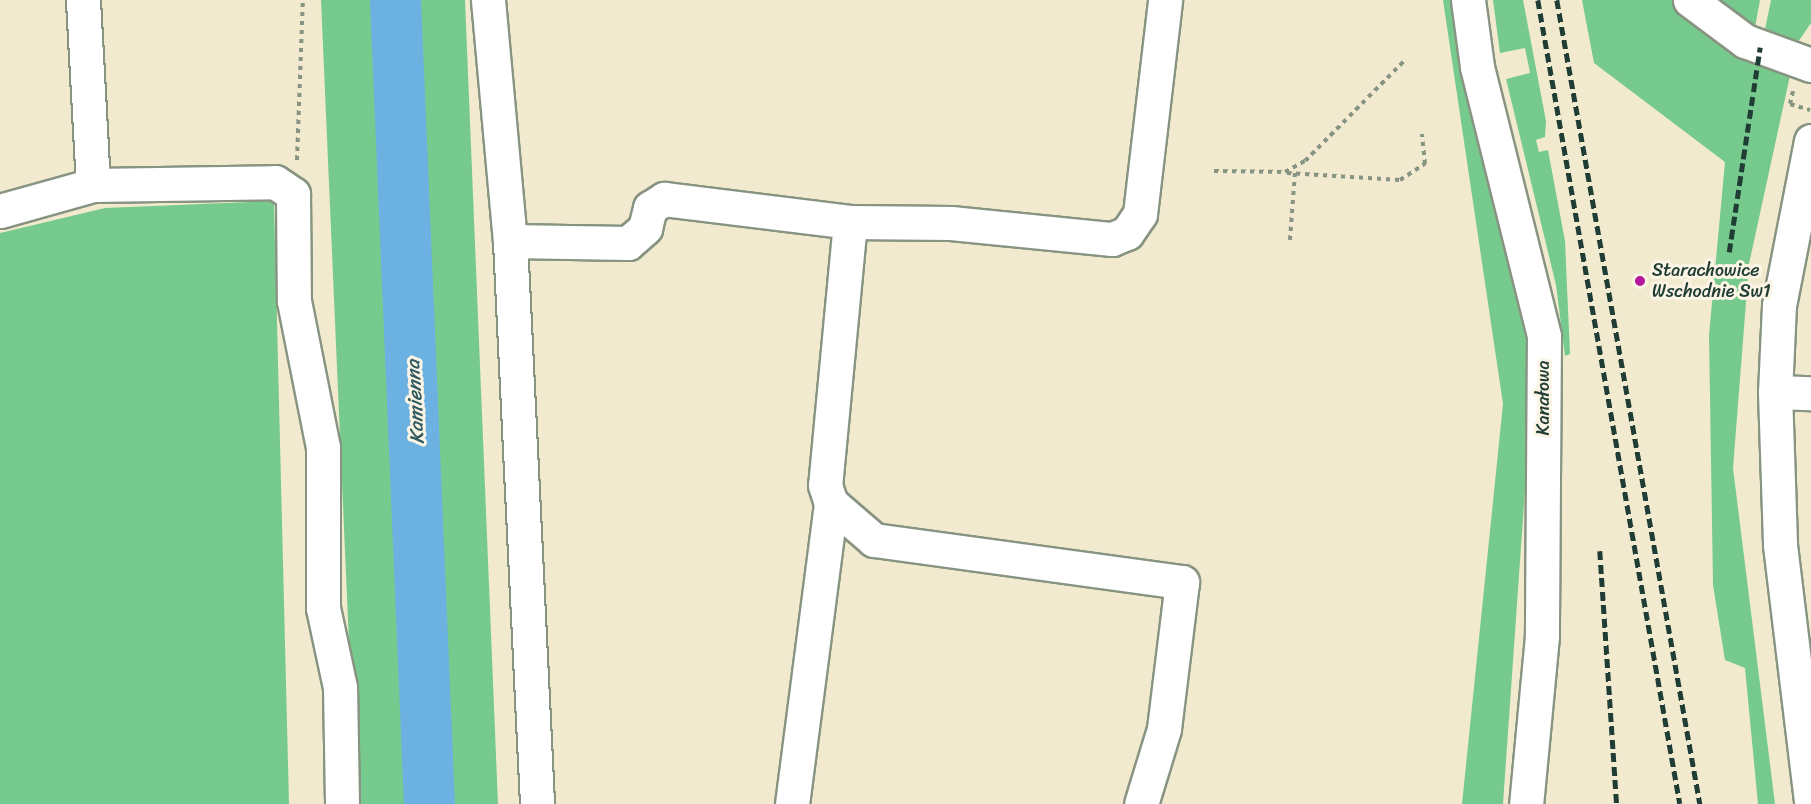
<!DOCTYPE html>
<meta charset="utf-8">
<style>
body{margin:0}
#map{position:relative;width:1811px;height:804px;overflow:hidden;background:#f1eacf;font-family:Sriracha,sans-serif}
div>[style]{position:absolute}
.green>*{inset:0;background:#77ca8d}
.river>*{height:51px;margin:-25.5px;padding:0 25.5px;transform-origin:25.5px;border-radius:25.5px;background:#6bb2e2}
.path>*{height:4px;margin-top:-2px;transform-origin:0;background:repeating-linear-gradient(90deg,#889482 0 4.5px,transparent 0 9px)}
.roads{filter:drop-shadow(2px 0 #889482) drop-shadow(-2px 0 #889482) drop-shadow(0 2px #889482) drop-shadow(0 -2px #889482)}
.minor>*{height:33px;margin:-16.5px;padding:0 16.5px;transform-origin:16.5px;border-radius:16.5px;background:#fff}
.rail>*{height:4.5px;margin-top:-2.25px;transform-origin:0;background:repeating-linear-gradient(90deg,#1f3d34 0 9px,transparent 0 13.5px)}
.dots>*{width:16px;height:16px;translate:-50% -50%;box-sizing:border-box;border:3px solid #fcf5e5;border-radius:50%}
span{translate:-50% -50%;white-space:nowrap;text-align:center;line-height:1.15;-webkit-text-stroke:6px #fcf5e5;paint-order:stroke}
.poi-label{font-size:18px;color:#1f3d34}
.left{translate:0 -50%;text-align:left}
.street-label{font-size:18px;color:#1f3d34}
.water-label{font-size:20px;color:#325a60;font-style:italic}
</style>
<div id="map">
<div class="green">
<div style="clip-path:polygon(321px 0,465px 0,498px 804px,356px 804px)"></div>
<div style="clip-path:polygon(1443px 0,1458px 0,1526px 331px,1531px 404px,1503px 804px,1462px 804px,1503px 404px)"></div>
<div style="clip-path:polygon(1493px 0,1523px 0,1546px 121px,1545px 137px,1536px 140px,1539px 152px,1548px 150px,1565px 241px,1570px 354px,1565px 356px,1556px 285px,1506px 79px,1530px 73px,1525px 48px,1500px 53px)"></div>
<div style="clip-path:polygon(1582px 0,1677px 0,1791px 71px,1749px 264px,1733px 468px,1775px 804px,1758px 804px,1745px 668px,1725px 660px,1713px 585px,1709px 335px,1725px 162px,1594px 63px)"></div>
<div style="clip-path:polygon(1720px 0,1760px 0,1754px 33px,1724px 9px)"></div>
<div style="clip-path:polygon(1771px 0,1811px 0,1811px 23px,1796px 45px,1764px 34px)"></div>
<div style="clip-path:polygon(274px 201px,289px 804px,0 804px,0 233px,105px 208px)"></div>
</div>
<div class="river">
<div style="left:395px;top:0;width:805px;rotate:87.58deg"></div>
</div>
<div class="path">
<div style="left:1793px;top:91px;width:13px;rotate:103deg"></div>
<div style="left:1790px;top:104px;width:21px;rotate:17deg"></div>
<div style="left:297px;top:160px;width:160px;rotate:-87.9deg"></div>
<div style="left:1214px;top:171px;width:71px;rotate:0.8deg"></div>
<div style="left:1285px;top:172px;width:23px;rotate:-29deg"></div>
<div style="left:1305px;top:161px;width:142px;rotate:-45.3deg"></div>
<div style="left:1287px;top:173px;width:113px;rotate:3.5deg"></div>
<div style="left:1400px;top:180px;width:30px;rotate:-33deg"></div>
<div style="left:1425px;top:164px;width:30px;rotate:-96deg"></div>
<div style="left:1290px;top:240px;width:68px;rotate:-85.8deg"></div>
</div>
<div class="roads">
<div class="minor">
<div style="left:488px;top:0;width:242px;rotate:84.8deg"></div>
<div style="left:510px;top:241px;width:564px;rotate:87.25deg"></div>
<div style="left:1468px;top:0;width:68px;rotate:82.3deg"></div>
<div style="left:1477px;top:67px;width:277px;rotate:76deg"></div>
<div style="left:1544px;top:336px;width:300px;rotate:90.4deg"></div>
<div style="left:1542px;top:636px;width:169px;rotate:95.4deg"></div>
<div style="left:1690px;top:0;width:69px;rotate:36.7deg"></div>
<div style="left:1745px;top:41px;width:70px;rotate:20deg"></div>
<div style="left:1811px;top:141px;width:167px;rotate:101deg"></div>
<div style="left:1779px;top:305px;width:87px;rotate:92.6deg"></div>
<div style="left:1775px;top:392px;width:153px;rotate:88.1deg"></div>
<div style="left:1780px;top:545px;width:258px;rotate:83.1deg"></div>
<div style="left:93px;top:185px;width:182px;rotate:-0.9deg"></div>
<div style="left:275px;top:182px;width:22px;rotate:34deg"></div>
<div style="left:293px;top:194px;width:107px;rotate:89.5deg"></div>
<div style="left:294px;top:301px;width:149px;rotate:78.8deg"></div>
<div style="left:323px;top:447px;width:161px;rotate:90deg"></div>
<div style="left:323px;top:608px;width:81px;rotate:77.9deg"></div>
<div style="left:340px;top:687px;width:117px;rotate:89deg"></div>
<div style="left:0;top:211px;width:97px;rotate:-15.6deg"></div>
<div style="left:93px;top:185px;width:185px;rotate:-93.1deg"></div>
<div style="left:850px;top:222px;width:264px;rotate:95.4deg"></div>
<div style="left:825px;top:485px;width:19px;rotate:72deg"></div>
<div style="left:831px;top:503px;width:57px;rotate:40.7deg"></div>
<div style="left:874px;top:540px;width:311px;rotate:7.8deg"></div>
<div style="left:1182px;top:582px;width:148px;rotate:97deg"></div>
<div style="left:1164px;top:729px;width:78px;rotate:107deg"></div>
<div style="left:510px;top:241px;width:118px;rotate:1deg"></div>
<div style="left:628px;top:243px;width:23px;rotate:-41deg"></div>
<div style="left:645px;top:228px;width:21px;rotate:-76deg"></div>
<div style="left:650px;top:208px;width:17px;rotate:-33deg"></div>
<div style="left:664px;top:199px;width:187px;rotate:7deg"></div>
<div style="left:850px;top:222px;width:101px;rotate:0.6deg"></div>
<div style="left:951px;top:223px;width:162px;rotate:5.7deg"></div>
<div style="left:1112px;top:239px;width:16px;rotate:-22deg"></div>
<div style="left:1127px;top:233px;width:23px;rotate:-56deg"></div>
<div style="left:1140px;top:214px;width:215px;rotate:-83.3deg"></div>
<div style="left:1775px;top:392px;width:36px;rotate:2deg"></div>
<div style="left:792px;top:804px;width:304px;rotate:-82.6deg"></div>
</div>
</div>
<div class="rail">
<div style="left:1538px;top:0;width:816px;rotate:79.98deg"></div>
<div style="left:1557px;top:0;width:817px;rotate:79.91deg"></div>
<div style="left:1729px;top:252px;width:207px;rotate:-81.4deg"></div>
<div style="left:1600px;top:551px;width:254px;rotate:86.2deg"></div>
</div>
<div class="dots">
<div style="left:1640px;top:281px;background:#b5179e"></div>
</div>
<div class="poi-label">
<span class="left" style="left:1652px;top:281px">Starachowice<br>Wschodnie Sw1</span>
</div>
<div class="street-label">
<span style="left:1543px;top:398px;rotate:-90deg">Kanałowa</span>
</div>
<div class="water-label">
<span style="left:415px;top:402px;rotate:-93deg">Kamienna</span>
</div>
</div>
